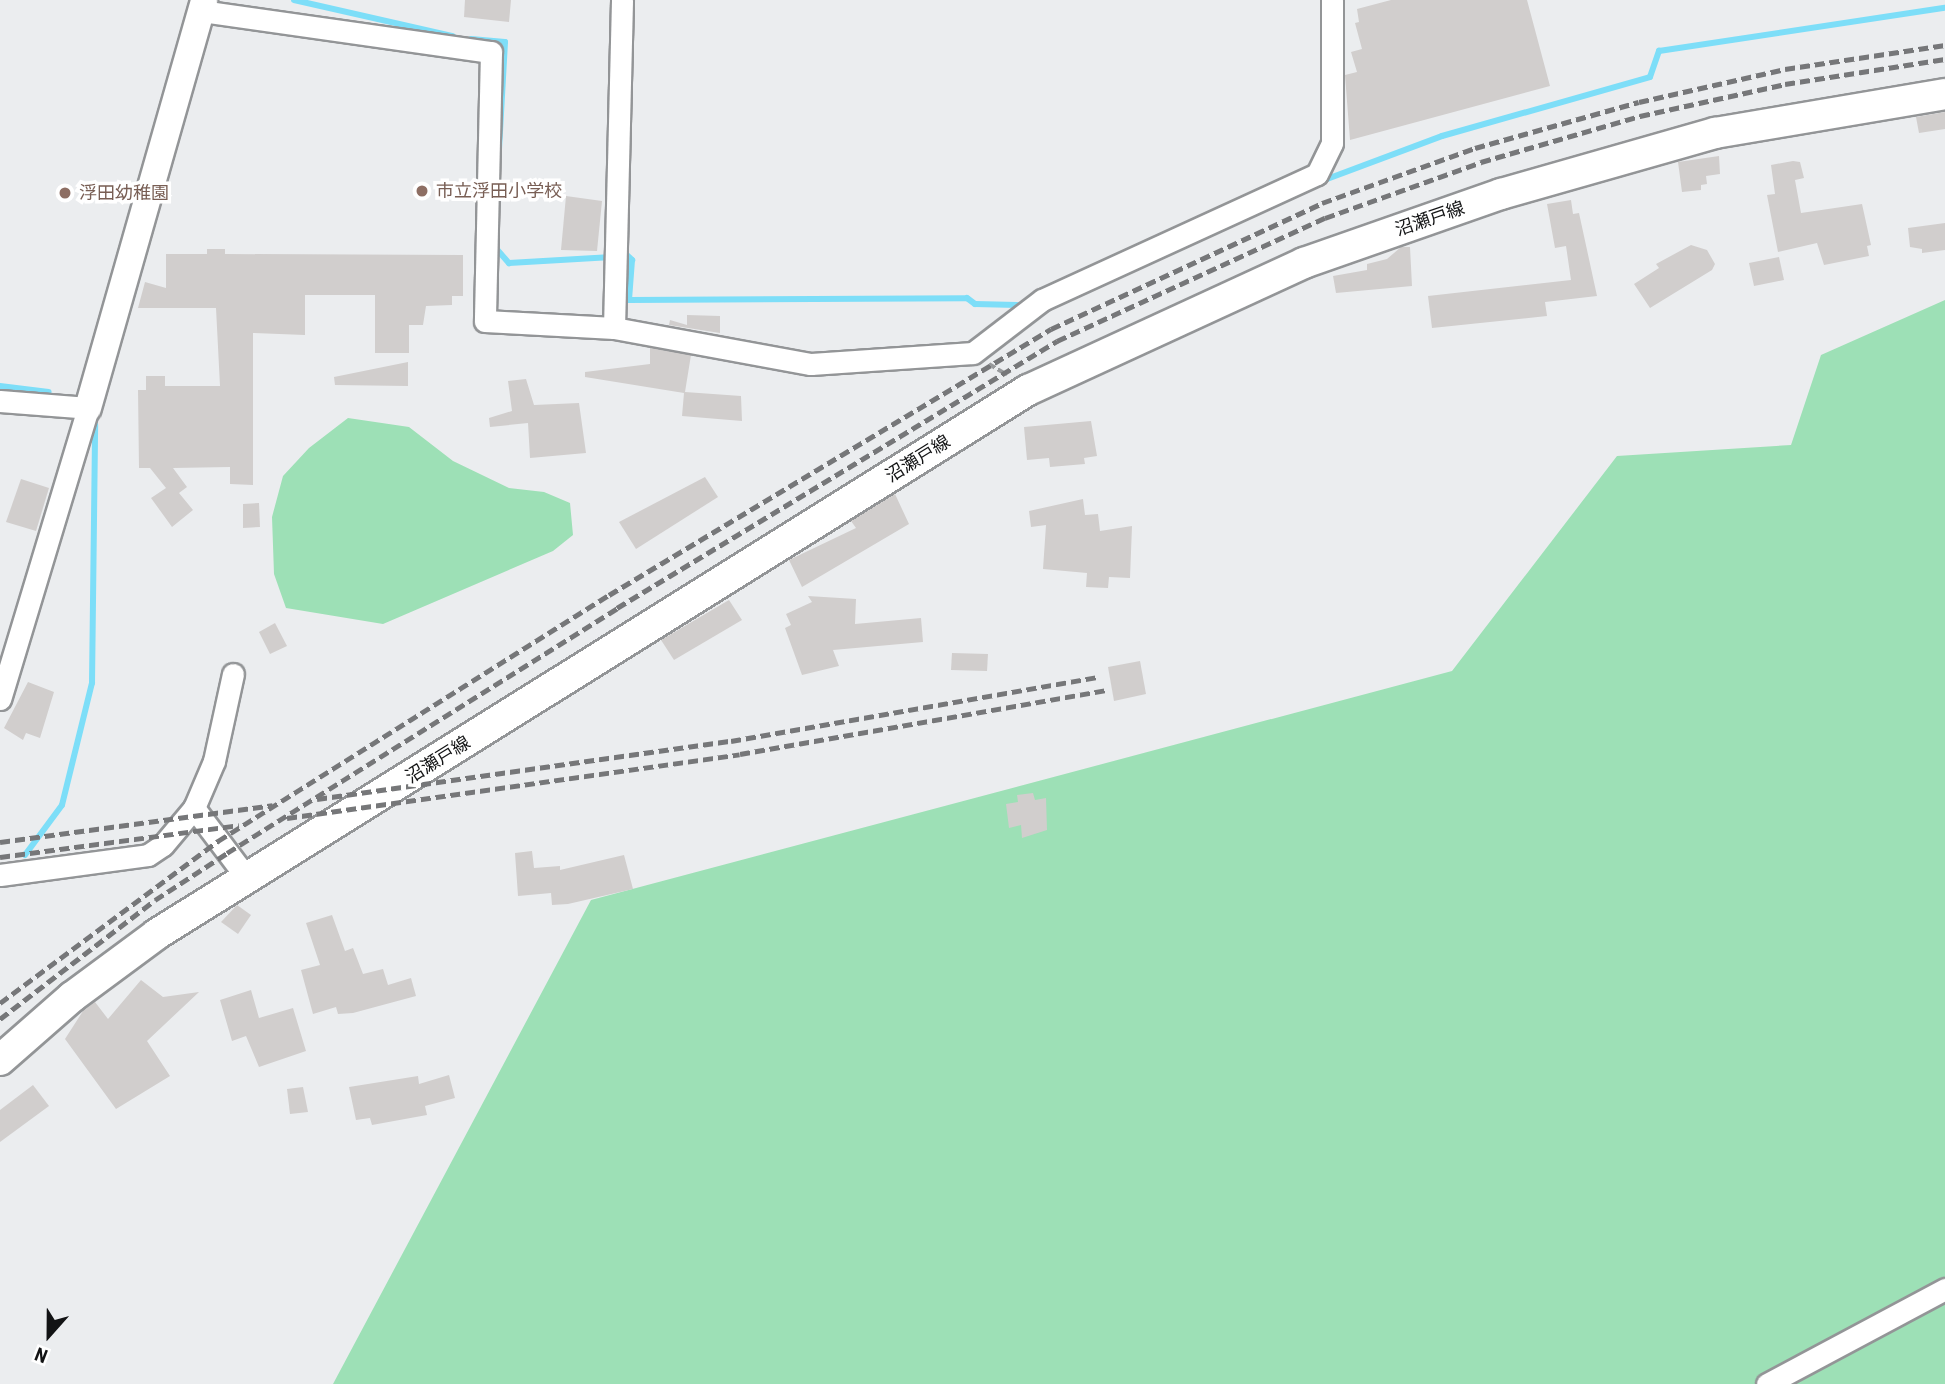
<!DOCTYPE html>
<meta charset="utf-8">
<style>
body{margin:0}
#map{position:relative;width:1945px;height:1384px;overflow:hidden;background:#ebedef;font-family:"Roboto Condensed","Noto Sans JP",sans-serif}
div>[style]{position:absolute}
.green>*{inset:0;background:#9de0b6}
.stream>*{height:6px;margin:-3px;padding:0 3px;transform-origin:3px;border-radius:3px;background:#7ddef8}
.building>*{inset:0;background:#d1cecd}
.path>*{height:3.5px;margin-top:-1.75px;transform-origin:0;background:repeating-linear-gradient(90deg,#989a9c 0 7px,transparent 0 10.5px)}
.roads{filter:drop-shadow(2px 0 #939597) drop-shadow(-2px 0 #939597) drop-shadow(0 2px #939597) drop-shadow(0 -2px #939597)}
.minor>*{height:21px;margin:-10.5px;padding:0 10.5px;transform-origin:10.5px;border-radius:10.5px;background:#fff}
.tertiary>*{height:26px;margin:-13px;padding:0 13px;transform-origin:13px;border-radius:13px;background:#fff}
.secondary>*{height:30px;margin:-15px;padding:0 15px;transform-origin:15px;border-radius:15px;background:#fff}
.rail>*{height:5px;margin-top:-2.5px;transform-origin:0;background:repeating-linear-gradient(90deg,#767779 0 10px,transparent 0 15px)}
.dots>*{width:19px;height:19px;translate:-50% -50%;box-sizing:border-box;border:4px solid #fff;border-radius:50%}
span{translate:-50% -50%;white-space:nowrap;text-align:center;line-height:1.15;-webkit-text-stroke:7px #fff;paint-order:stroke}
.education-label{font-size:18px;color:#785e54}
.left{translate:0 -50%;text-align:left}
.street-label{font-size:18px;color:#121314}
.north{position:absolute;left:14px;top:1300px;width:70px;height:70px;-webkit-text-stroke:5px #fff;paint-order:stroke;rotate:201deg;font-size:19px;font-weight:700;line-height:28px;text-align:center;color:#121314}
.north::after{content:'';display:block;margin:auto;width:24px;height:32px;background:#121314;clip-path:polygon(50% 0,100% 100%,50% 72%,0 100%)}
</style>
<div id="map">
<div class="green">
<div style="clip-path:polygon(1945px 300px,1945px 1384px,333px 1384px,591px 900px,1452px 671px,1617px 456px,1791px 445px,1821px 355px)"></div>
<div style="clip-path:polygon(348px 418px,409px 427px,453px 461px,509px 488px,544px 492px,570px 503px,573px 535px,553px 551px,383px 624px,286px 608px,274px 574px,272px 517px,283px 476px,309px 448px)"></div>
</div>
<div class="stream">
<div style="left:294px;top:0;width:163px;rotate:12.8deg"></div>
<div style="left:471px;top:39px;width:34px;rotate:5deg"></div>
<div style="left:505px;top:42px;width:109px;rotate:93.2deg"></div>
<div style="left:1319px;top:182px;width:131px;rotate:-20.5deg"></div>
<div style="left:1442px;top:136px;width:216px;rotate:-15.8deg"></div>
<div style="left:1650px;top:77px;width:28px;rotate:-71deg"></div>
<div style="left:1659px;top:51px;width:289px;rotate:-8.6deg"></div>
<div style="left:494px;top:246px;width:23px;rotate:49deg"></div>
<div style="left:509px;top:263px;width:103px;rotate:-3.3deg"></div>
<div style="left:628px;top:256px;width:6px;rotate:45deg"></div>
<div style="left:632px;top:260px;width:40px;rotate:94.3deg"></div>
<div style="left:629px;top:300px;width:338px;rotate:-0.3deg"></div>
<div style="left:967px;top:298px;width:10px;rotate:37deg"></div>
<div style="left:975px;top:304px;width:42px;rotate:1.4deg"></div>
<div style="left:0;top:386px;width:49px;rotate:7deg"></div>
<div style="left:25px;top:855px;width:62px;rotate:-53.5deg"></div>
<div style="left:62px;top:805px;width:126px;rotate:-76.2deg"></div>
<div style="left:92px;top:683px;width:258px;rotate:-89.3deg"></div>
</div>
<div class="building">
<div style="clip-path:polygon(465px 0,511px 0,509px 22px,464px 17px)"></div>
<div style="clip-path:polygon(1391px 0,1527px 0,1550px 86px,1350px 140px,1345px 75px,1357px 72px,1351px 52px,1362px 49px,1355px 23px,1359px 22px,1357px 9px)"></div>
<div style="clip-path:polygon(1945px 112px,1945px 129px,1919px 133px,1916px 117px)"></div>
<div style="clip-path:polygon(1719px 156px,1720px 174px,1706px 176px,1707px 184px,1701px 185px,1701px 190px,1682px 192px,1678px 162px)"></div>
<div style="clip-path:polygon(1793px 161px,1800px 162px,1804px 178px,1795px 180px,1801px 213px,1862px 204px,1871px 245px,1867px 246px,1869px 256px,1824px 265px,1817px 243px,1778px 252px,1767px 195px,1775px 194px,1771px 165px)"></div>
<div style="clip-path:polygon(566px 196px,602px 201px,597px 251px,561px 250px)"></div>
<div style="clip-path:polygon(1571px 200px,1573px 214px,1579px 213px,1597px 296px,1545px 302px,1547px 316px,1432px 328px,1428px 296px,1571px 280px,1566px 246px,1555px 248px,1547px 204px)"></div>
<div style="clip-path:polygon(1945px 223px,1945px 250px,1922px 253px,1922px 249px,1910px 247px,1908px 228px)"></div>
<div style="clip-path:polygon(1691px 245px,1707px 250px,1715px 264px,1712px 270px,1650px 308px,1634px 284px,1659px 268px,1656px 264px)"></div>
<div style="clip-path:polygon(1401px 247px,1410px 247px,1412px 286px,1336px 293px,1333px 276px,1367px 270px,1367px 264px,1387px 259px)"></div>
<div style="clip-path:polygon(207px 249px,225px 249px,225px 254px,463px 255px,463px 296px,452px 296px,452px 305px,426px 306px,423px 325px,409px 325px,409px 353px,375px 353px,375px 295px,305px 295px,305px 335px,253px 333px,253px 485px,230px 484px,230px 467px,173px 468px,187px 487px,179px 493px,193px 510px,172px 527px,151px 498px,166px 488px,150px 468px,139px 468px,138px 390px,146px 390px,146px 376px,165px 376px,165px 386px,220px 386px,216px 308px,138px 308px,145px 282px,166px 288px,166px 254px,207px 254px)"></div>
<div style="clip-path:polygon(1779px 257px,1784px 280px,1754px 286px,1749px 263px)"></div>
<div style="clip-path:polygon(687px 315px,720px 316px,720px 333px,669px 325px,670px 320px,687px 325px)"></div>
<div style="clip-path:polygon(650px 348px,691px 355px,685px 392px,741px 396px,742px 421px,682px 416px,684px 393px,585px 377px,585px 372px,650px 364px)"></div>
<div style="clip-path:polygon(408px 362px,408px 386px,335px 385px,334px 377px)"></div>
<div style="clip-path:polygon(526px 379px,534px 405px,579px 403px,586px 453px,530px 458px,528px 423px,490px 427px,489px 418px,512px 411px,508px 381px)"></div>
<div style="clip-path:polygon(1091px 421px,1097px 456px,1084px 458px,1085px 464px,1050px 467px,1049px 458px,1027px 460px,1024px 427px)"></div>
<div style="clip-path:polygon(705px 477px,718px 497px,636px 549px,619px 522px)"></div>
<div style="clip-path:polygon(21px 479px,49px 488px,36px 531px,6px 522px)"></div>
<div style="clip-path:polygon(895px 494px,909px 524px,802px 587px,789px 560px,856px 528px,851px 521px)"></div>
<div style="clip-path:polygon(1083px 499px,1085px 515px,1098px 514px,1100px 531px,1132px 526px,1130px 578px,1109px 577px,1108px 588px,1086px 587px,1087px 573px,1043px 569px,1046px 525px,1031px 527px,1029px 511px)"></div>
<div style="clip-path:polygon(259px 503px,260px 527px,243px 528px,243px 504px)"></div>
<div style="clip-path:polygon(808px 596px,856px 599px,855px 624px,921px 618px,923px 642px,833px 650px,839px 666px,802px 675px,785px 628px,791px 625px,786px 614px,812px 602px)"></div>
<div style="clip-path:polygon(729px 600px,742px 620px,674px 660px,661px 640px)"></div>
<div style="clip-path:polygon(275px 623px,287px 646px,270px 654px,259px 632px)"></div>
<div style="clip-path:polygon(952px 653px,988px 654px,987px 671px,951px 670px)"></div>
<div style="clip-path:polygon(1140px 661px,1146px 694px,1114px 701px,1108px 667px)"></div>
<div style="clip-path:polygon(28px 682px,54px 692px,40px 738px,26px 733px,23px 740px,4px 728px)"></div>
<div style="clip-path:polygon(1033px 793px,1035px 800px,1046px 798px,1047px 830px,1022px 838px,1021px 825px,1009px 828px,1006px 804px,1018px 802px,1017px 795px)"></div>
<div style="clip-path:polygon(532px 851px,534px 868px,560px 866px,560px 870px,624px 855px,633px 889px,568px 904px,552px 905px,551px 893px,518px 896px,515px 853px)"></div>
<div style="clip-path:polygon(237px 905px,251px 915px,238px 934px,221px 922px)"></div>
<div style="clip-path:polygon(332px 915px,345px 951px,353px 948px,363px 974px,383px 969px,388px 985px,411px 978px,416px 996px,353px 1013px,338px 1014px,336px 1007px,313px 1014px,301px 970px,320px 965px,306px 923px)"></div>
<div style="clip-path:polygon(141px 980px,163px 997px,199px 992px,147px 1041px,170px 1076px,116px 1109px,65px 1039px,83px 1011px,95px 1002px,108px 1019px)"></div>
<div style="clip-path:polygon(251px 990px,259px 1018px,293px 1008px,306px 1051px,259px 1067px,246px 1036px,232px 1041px,220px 1000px)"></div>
<div style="clip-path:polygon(449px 1075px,455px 1098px,425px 1106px,427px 1115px,372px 1125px,370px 1118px,356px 1120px,349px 1087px,418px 1076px,419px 1084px)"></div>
<div style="clip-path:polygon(33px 1085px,49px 1106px,0 1142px,0 1110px)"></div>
<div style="clip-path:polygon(303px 1087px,308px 1112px,290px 1114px,287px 1089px)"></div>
</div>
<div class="path">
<div style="left:989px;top:364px;width:21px;rotate:31deg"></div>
</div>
<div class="roads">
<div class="minor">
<div style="left:202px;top:11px;width:292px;rotate:8.1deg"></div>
<div style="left:491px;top:52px;width:269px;rotate:91.3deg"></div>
<div style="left:485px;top:321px;width:129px;rotate:3.1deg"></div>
<div style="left:614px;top:328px;width:200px;rotate:10.4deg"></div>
<div style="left:811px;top:364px;width:162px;rotate:-3.9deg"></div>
<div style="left:973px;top:353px;width:87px;rotate:-37.5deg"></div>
<div style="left:1042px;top:300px;width:302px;rotate:-24.6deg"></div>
<div style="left:1317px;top:174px;width:34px;rotate:-64deg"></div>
<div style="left:1332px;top:143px;width:143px;rotate:-90deg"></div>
<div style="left:614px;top:328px;width:328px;rotate:-88.6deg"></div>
<div style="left:0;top:401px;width:88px;rotate:4.5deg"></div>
<div style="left:88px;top:408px;width:304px;rotate:106.8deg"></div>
<div style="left:194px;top:808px;width:88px;rotate:52.9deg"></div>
<div style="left:0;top:875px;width:149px;rotate:-7.7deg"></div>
<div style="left:148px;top:855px;width:18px;rotate:-34deg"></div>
<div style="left:163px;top:845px;width:48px;rotate:-50deg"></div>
<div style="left:194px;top:808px;width:51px;rotate:-66.9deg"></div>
<div style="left:214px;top:761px;width:89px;rotate:-77.7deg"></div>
<div style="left:1767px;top:1384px;width:202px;rotate:-28.1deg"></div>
</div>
<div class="tertiary">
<div style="left:88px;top:408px;width:424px;rotate:-74.1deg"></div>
</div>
<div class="secondary">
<div style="left:0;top:1060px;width:96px;rotate:-41.2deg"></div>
<div style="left:72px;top:997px;width:106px;rotate:-36.5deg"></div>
<div style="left:157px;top:934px;width:1027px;rotate:-31.99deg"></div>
<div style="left:1028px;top:390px;width:304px;rotate:-24.7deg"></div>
<div style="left:1304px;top:263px;width:209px;rotate:-19.3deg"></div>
<div style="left:1501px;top:194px;width:223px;rotate:-15.9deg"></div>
<div style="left:1715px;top:133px;width:233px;rotate:-9.6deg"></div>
</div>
</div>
<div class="rail">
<div style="left:317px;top:799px;width:418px;rotate:-8deg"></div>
<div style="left:731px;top:741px;width:373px;rotate:-9.9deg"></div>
<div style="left:287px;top:818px;width:457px;rotate:-8deg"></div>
<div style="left:740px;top:754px;width:373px;rotate:-9.9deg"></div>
<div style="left:0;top:842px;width:275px;rotate:-7.7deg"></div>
<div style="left:0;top:857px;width:241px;rotate:-7.6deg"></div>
<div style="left:0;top:1003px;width:272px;rotate:-36.6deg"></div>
<div style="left:218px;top:841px;width:462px;rotate:-32.2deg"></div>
<div style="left:609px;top:595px;width:516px;rotate:-31.04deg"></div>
<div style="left:1051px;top:329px;width:299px;rotate:-24.9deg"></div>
<div style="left:1322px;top:203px;width:163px;rotate:-19.8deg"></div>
<div style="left:1475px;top:148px;width:170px;rotate:-15.7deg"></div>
<div style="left:1639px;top:102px;width:150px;rotate:-12.7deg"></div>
<div style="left:1785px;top:69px;width:162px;rotate:-8.5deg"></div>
<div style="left:0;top:1019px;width:195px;rotate:-37.5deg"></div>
<div style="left:155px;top:900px;width:86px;rotate:-33.1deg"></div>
<div style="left:227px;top:853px;width:461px;rotate:-32.1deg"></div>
<div style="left:617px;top:608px;width:515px;rotate:-31.25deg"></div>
<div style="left:1057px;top:341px;width:295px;rotate:-24.7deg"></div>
<div style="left:1325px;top:218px;width:166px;rotate:-19.7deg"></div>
<div style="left:1481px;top:162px;width:166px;rotate:-16.1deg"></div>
<div style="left:1640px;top:116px;width:148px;rotate:-12.4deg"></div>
<div style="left:1785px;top:84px;width:162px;rotate:-8.9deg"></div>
</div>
<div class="dots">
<div style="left:422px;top:191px;background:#8d6e63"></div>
<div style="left:65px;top:193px;background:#8d6e63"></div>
</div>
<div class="education-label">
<span class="left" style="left:436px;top:191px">市立浮田小学校</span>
<span class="left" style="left:79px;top:193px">浮田幼稚園</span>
</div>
<div class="street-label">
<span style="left:1430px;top:219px;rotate:-19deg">沼瀬戸線</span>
<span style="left:918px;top:459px;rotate:-32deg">沼瀬戸線</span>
<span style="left:438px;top:760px;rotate:-32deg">沼瀬戸線</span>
</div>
<div class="north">N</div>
</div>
